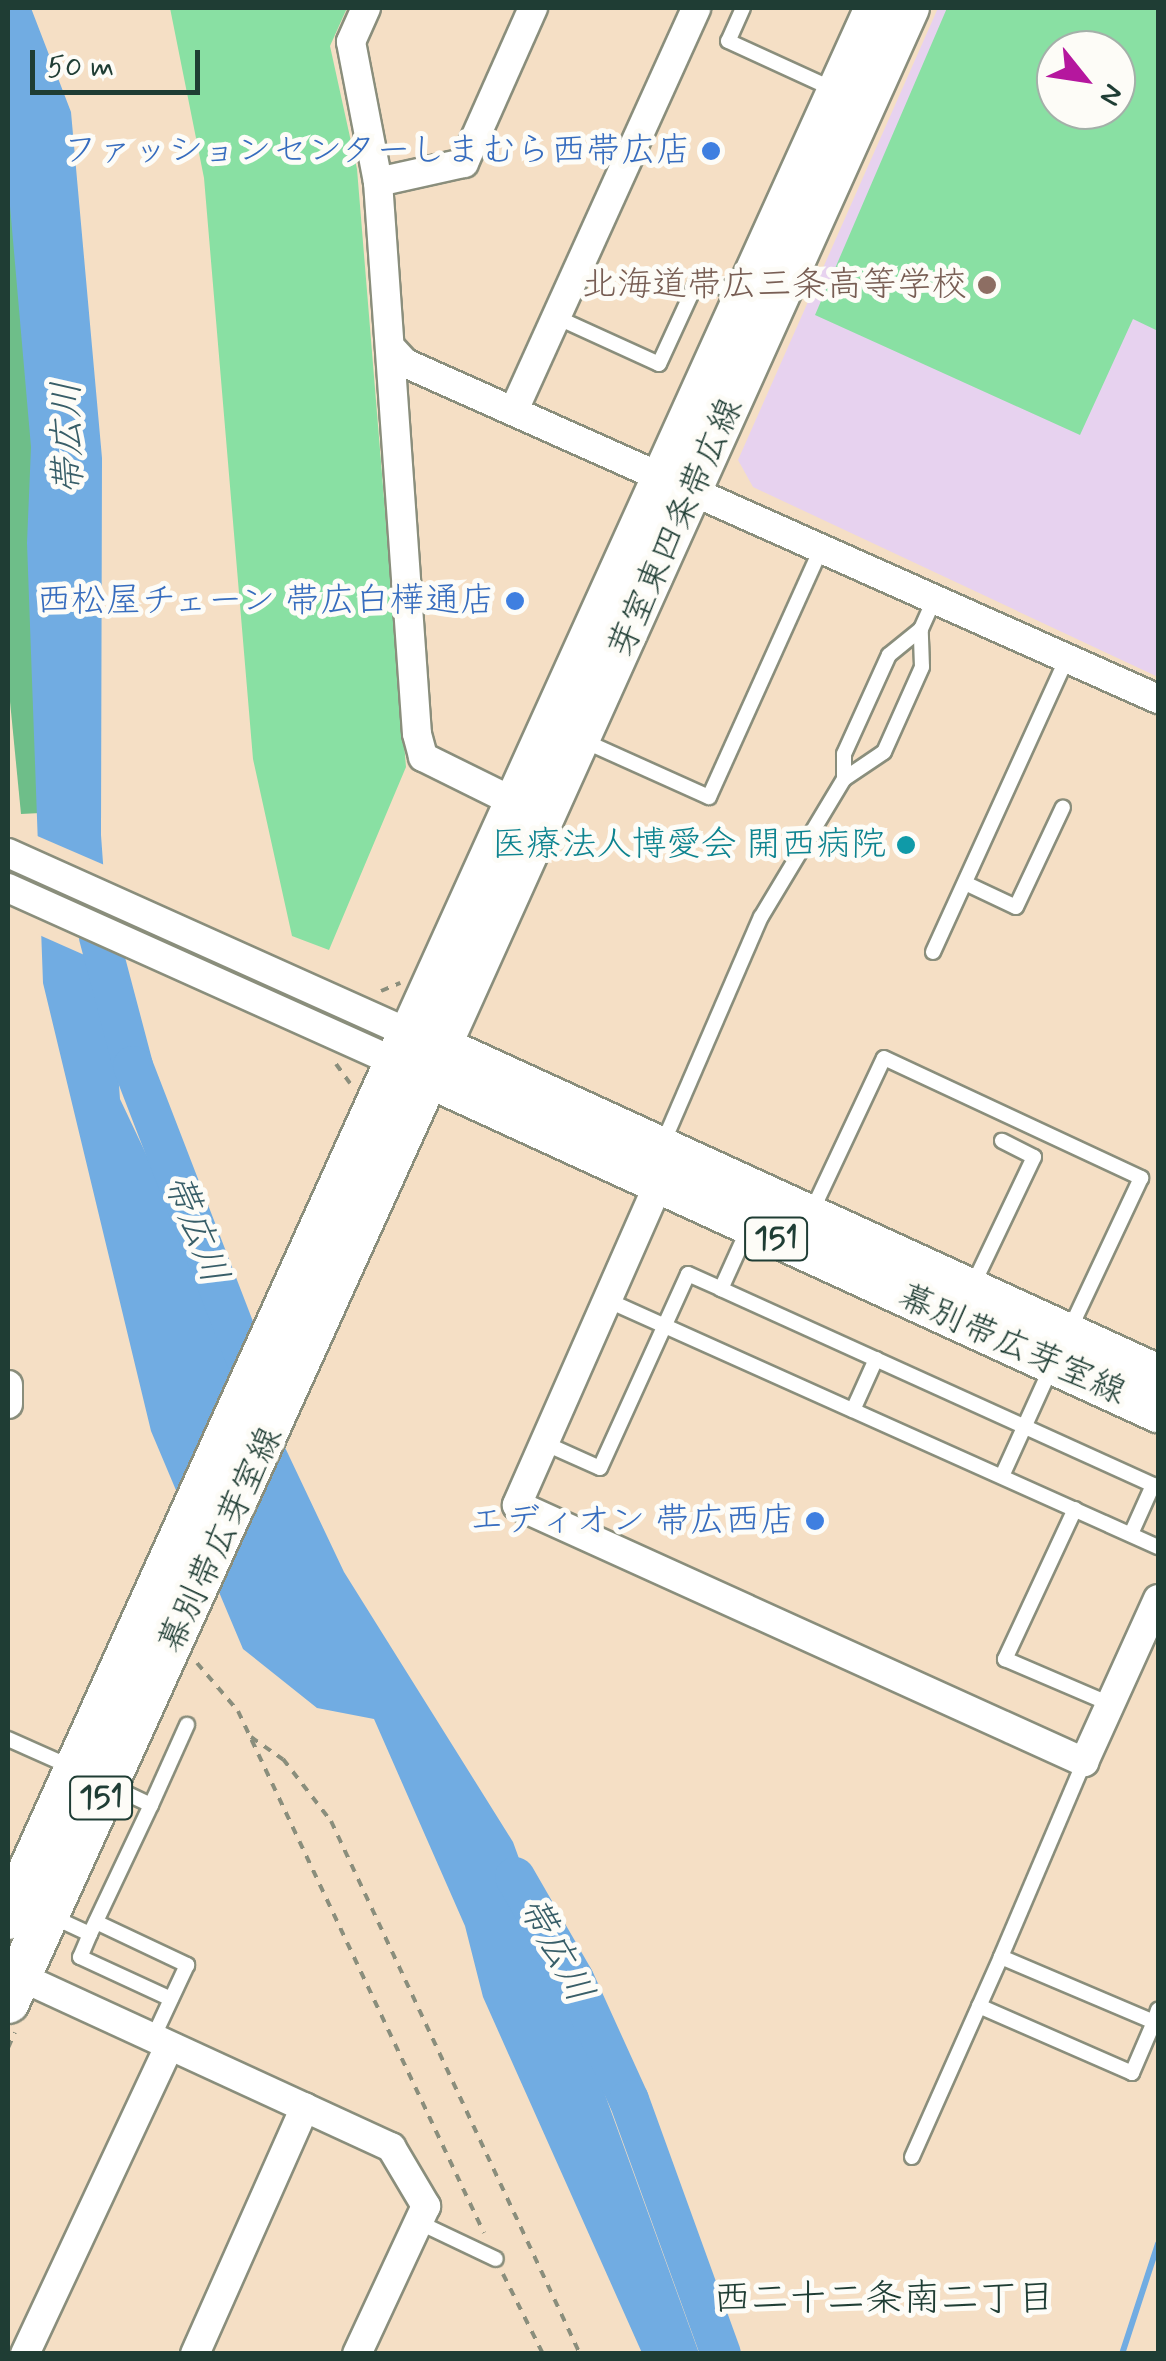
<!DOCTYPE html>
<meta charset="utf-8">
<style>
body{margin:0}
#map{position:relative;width:1166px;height:2361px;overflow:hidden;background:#f5dfc5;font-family:Mynerve,"Klee One",sans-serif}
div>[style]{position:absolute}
.built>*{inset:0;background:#e7d2ef}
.green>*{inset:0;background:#89e0a3}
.forest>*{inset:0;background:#6ebe89}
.water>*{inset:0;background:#71ace2}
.pier>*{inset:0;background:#f5dfc5}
.stream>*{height:6px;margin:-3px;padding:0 3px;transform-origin:3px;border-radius:3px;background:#71ace2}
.river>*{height:40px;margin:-20px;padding:0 20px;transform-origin:20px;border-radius:20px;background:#71ace2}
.path>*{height:4px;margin-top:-2px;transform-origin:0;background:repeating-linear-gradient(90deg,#8a8e7c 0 8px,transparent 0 16px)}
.roads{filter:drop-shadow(2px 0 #8a8e7c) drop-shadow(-2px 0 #8a8e7c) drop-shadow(0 2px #8a8e7c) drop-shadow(0 -2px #8a8e7c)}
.lane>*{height:14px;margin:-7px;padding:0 7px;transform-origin:7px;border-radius:7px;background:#fff}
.street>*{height:28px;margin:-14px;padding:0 14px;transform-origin:14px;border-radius:14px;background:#fff}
.secondary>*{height:38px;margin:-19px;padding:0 19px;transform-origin:19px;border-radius:19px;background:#fff}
.primary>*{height:42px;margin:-21px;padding:0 21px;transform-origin:21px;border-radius:21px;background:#fff}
.dots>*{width:28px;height:28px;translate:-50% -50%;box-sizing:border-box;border:5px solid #fdfcf7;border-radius:50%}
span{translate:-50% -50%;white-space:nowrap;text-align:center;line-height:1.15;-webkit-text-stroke:10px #fdfcf7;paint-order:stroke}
.shield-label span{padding:2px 8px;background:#fdfcf7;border:2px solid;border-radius:8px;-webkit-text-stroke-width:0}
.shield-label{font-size:32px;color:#1f3d34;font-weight:700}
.shop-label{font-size:35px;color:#366cbe}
.right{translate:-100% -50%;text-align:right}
.education-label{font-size:35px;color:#785e54}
.street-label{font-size:35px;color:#1f3d34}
.culture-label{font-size:35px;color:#0d838f}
.water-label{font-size:38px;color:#385e68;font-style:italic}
.neighbourhood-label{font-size:38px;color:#1f3d34}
.frame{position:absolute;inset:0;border:10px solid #1f3d34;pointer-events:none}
.north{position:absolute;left:1036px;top:30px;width:100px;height:100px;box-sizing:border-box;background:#fdfcf7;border:2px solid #a4b0a9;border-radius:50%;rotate:120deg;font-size:28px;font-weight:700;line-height:40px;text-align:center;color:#1f3d34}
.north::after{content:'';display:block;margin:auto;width:35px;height:45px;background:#b5179e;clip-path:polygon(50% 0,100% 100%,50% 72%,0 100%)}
.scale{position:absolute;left:30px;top:50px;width:170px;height:45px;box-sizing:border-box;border:5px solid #1f3d34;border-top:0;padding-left:12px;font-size:30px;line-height:35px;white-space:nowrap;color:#1f3d34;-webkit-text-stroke:8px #fdfcf7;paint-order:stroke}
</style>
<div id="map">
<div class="built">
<div style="clip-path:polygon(evenodd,938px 8px,1158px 8px,1158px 677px,753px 487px,738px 460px,938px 8px,1056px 50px,1116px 50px,1116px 110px,1056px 110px,1056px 50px)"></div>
</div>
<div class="green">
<div style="clip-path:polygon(170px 8px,347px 8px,330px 46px,357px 169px,406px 767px,329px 950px,292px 936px,253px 759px,204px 178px)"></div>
<div style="clip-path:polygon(evenodd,947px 8px,1158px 8px,1158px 331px,1133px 319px,1080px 435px,815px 315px,947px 8px,1056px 50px,1116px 50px,1116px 110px,1056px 110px,1056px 50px)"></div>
</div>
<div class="forest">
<div style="clip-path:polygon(8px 112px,60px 812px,21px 814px,8px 681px)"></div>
</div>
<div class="water">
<div style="clip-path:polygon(8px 8px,31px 8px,71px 112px,102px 458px,101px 835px,120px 1099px,344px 1572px,513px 1842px,699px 2353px,642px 2353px,483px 1997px,465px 1926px,374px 1719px,317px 1708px,243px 1649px,151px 1431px,43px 983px,27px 543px,31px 447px,8px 183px)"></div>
</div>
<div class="pier">
<div style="clip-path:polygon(35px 835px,109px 867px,116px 969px,37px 934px)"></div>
</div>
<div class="stream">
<div style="left:1122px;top:2354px;width:116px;rotate:-71.9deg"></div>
</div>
<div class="river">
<div style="left:99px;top:937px;width:133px;rotate:75.2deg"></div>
<div style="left:133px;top:1066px;width:358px;rotate:68.9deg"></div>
<div style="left:515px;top:1877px;width:118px;rotate:60deg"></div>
<div style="left:574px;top:1979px;width:133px;rotate:65.6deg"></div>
<div style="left:629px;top:2100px;width:270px;rotate:70.1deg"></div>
</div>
<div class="path">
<div style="left:381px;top:991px;width:21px;rotate:-23deg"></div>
<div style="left:336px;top:1064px;width:24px;rotate:54deg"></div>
<div style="left:197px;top:1663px;width:63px;rotate:49.5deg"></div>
<div style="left:238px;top:1711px;width:577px;rotate:64.77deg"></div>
<div style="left:251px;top:1737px;width:39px;rotate:35deg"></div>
<div style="left:283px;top:1759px;width:78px;rotate:52.3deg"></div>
<div style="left:331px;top:1821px;width:588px;rotate:64.96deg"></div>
<div style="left:8px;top:2048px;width:17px;rotate:-66deg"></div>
<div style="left:503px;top:2274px;width:89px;rotate:63.4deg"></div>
</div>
<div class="roads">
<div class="lane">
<div style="left:743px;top:8px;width:36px;rotate:114deg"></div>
<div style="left:728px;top:41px;width:118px;rotate:24.6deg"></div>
<div style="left:556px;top:317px;width:113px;rotate:24.5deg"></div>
<div style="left:659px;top:364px;width:96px;rotate:-65.3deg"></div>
<div style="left:699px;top:277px;width:47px;rotate:24.9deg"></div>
<div style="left:582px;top:740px;width:139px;rotate:24.2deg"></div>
<div style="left:709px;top:797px;width:274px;rotate:-65.7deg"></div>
<div style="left:844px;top:779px;width:48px;rotate:-34deg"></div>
<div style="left:884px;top:752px;width:93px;rotate:-65.9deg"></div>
<div style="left:922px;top:667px;width:38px;rotate:-92deg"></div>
<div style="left:921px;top:629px;width:34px;rotate:-66deg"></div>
<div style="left:965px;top:883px;width:56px;rotate:25.2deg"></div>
<div style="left:1016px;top:907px;width:110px;rotate:-64.8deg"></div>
<div style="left:933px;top:952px;width:323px;rotate:-65.5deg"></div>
<div style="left:663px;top:1143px;width:246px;rotate:-66.6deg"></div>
<div style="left:761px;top:917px;width:161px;rotate:-59deg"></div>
<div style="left:844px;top:779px;width:25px;rotate:-90deg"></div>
<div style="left:844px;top:754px;width:109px;rotate:-65.6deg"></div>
<div style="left:889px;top:655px;width:41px;rotate:-39.1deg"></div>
<div style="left:811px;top:1213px;width:171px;rotate:-64.8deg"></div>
<div style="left:884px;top:1058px;width:284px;rotate:25deg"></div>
<div style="left:1141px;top:1178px;width:169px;rotate:115.2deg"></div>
<div style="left:972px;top:1287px;width:144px;rotate:-64.5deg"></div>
<div style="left:1034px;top:1157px;width:36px;rotate:-153deg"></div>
<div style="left:721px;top:1289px;width:474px;rotate:24.4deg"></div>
<div style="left:1153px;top:1485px;width:54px;rotate:114.2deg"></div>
<div style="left:607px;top:1300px;width:604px;rotate:24.15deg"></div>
<div style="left:853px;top:1410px;width:56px;rotate:-65.7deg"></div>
<div style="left:544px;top:1443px;width:61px;rotate:24.1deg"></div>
<div style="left:600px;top:1468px;width:213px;rotate:-65.6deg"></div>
<div style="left:688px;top:1274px;width:36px;rotate:24deg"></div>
<div style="left:721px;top:1289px;width:68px;rotate:-65.7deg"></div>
<div style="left:1002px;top:1476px;width:119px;rotate:-65.6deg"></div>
<div style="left:1075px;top:1509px;width:166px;rotate:115deg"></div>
<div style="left:1005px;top:1659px;width:114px;rotate:23.2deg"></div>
<div style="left:8px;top:1739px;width:69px;rotate:24deg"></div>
<div style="left:1084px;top:1762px;width:212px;rotate:113.1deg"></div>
<div style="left:1001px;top:1957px;width:166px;rotate:23deg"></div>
<div style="left:1154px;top:2022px;width:13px;rotate:-72deg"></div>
<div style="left:151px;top:1805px;width:88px;rotate:-65.8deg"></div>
<div style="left:51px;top:1916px;width:43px;rotate:24.8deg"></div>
<div style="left:90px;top:1934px;width:143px;rotate:-64.7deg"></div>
<div style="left:151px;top:1805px;width:42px;rotate:-154.7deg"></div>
<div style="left:96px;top:1922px;width:101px;rotate:25.3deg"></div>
<div style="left:187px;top:1965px;width:81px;rotate:115deg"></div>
<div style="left:90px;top:1934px;width:25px;rotate:113deg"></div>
<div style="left:80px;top:1957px;width:100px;rotate:24.8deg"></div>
<div style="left:979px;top:2006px;width:167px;rotate:23.6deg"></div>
<div style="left:1132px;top:2073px;width:56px;rotate:-66.7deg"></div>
<div style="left:912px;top:2157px;width:219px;rotate:-66deg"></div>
<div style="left:418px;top:2222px;width:86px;rotate:25.4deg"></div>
</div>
<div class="street">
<div style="left:366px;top:8px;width:37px;rotate:114deg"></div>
<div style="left:351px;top:42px;width:143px;rotate:79.1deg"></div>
<div style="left:378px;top:182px;width:553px;rotate:85.96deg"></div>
<div style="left:417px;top:734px;width:24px;rotate:75deg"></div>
<div style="left:423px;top:757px;width:102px;rotate:26.3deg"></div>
<div style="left:378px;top:182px;width:88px;rotate:-12.5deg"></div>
<div style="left:464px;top:163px;width:170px;rotate:-66deg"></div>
<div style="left:394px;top:351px;width:16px;rotate:47deg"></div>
<div style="left:405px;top:363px;width:825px;rotate:24.05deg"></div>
<div style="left:514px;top:410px;width:441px;rotate:-65.6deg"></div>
<div style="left:8px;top:853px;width:440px;rotate:24.2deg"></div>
<div style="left:8px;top:888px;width:425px;rotate:24.2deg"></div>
<div style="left:658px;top:1185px;width:350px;rotate:113.8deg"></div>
<div style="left:517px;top:1505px;width:623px;rotate:24.38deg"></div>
<div style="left:1084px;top:1762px;width:179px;rotate:-65.6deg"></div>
<div style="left:8px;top:1385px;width:19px;rotate:90deg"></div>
<div style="left:8px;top:1971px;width:422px;rotate:24.7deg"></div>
<div style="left:391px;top:2147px;width:69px;rotate:59.3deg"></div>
<div style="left:426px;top:2206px;width:163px;rotate:115deg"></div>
<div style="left:25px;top:2354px;width:340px;rotate:-64.9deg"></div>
<div style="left:195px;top:2354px;width:270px;rotate:-66deg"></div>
</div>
<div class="secondary">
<div style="left:409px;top:1033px;width:1126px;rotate:-65.6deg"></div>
<div style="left:441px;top:1048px;width:1141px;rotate:-65.73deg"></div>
</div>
<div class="primary">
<div style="left:404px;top:1065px;width:830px;rotate:24.65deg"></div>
<div style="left:8px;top:1918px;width:972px;rotate:-65.62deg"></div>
<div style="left:409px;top:1033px;width:824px;rotate:24.61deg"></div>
<div style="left:8px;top:2002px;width:1048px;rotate:-65.59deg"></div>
</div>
</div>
<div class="dots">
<div style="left:711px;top:151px;background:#3f7fe0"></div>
<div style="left:987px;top:285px;background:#8d6e63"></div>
<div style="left:515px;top:601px;background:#3f7fe0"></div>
<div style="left:906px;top:845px;background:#0f9aa8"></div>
<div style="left:815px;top:1521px;background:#3f7fe0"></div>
</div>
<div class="shield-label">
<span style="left:776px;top:1239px">151</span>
<span style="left:101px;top:1798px">151</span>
</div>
<div class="shop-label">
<span class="right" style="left:691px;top:151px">ファッションセンターしまむら西帯広店</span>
<span class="right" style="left:495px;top:601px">西松屋チェーン 帯広白樺通店</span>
<span class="right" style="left:795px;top:1521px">エディオン 帯広西店</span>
</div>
<div class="education-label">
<span class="right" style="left:967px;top:285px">北海道帯広三条高等学校</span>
</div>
<div class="street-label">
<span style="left:676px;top:528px;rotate:-66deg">芽室東四条帯広線</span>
<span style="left:1012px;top:1345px;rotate:24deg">幕別帯広芽室線</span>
<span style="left:221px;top:1540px;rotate:-65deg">幕別帯広芽室線</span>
</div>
<div class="culture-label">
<span class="right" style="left:886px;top:845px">医療法人博愛会 開西病院</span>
</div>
<div class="water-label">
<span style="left:69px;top:438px;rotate:-91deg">帯広川</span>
<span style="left:195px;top:1229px;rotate:69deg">帯広川</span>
<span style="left:555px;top:1950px;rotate:62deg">帯広川</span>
</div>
<div class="neighbourhood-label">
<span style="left:884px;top:2300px">西二十二条南二丁目</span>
</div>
<div class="frame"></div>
<div class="north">N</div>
<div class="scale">50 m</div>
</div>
